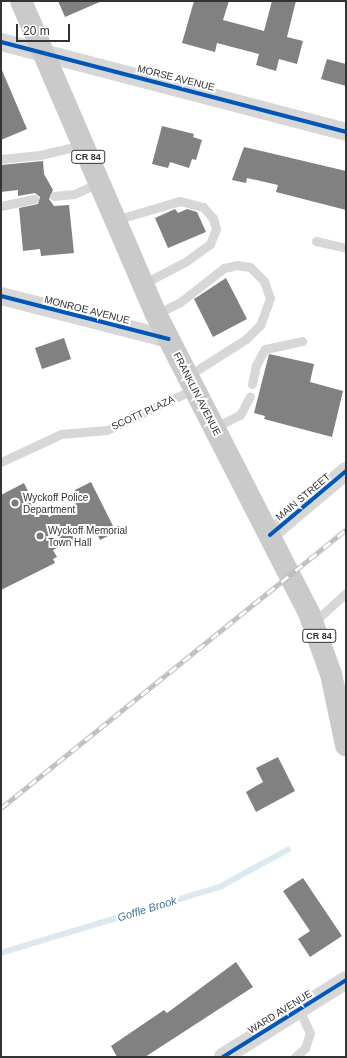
<!DOCTYPE html>
<style>
body{margin:0}
#map{position:relative;width:347px;height:1058px;overflow:hidden;background:#fff;font-family:Helvetica,sans-serif}
div>[style]{position:absolute}
.stream>*{height:5.5px;margin:-2.75px;padding:0 2.75px;transform-origin:2.75px;border-radius:2.75px;background:#dce9f1}
.building>*{inset:0;background:#818181}
.service>*{height:9px;margin:-4.5px;padding:0 4.5px;transform-origin:4.5px;border-radius:4.5px;background:#d7d7d7}
.minor>*{height:18px;margin:-9px;padding:0 9px;transform-origin:9px;border-radius:9px;background:#d7d7d7}
.primary>*{height:22px;margin:-11px;padding:0 11px;transform-origin:11px;border-radius:11px;background:#cacaca}
.rail>*{height:4.5px;margin-top:-2.25px;transform-origin:0;background:repeating-linear-gradient(90deg,#fff 0 9px,#bebebe 0 18px);box-sizing:border-box;border-block:1px solid #bebebe}
.cycleway>*{height:4px;margin:-2px;padding:0 2px;transform-origin:2px;border-radius:2px;background:#0057b8}
.dots>*{width:11px;height:11px;translate:-50% -50%;box-sizing:border-box;border:2px solid #fff;border-radius:50%}
span{translate:-50% -50%;white-space:nowrap;text-align:center;line-height:1.15;-webkit-text-stroke:4px #fff;paint-order:stroke}
.shield-label span{padding:1px 3px;background:#fff;border:1px solid;border-radius:3px;-webkit-text-stroke-width:0}
.shield-label{font-size:9px;color:#333;font-weight:700}
.street-label{font-size:10px;color:#333}
.poi-label{font-size:10px;color:#333}
.left{translate:0 -50%;text-align:left}
.water-label{font-size:11px;color:#427593;font-style:italic}
.frame{position:absolute;inset:0;border:2px solid #333;pointer-events:none}
.scale{position:absolute;left:16px;top:24px;width:54px;height:18px;box-sizing:border-box;border:2px solid #333;border-top:0;padding-left:5px;font-size:12px;line-height:14px;white-space:nowrap;color:#333;-webkit-text-stroke:3px #fff;paint-order:stroke}
</style>
<div id="map">
<div class="stream">
<div style="left:1px;top:953px;width:229px;rotate:-16.8deg"></div>
<div style="left:220px;top:887px;width:77px;rotate:-28.9deg"></div>
</div>
<div class="building">
<div style="clip-path:polygon(58px 1px,102px 1px,65px 17px)"></div>
<div style="clip-path:polygon(194px 1px,229px 1px,223px 20px,264px 31px,272px 1px,296px 1px,287px 37px,303px 41px,297px 64px,279px 59px,276px 71px,256px 65px,259px 54px,217px 43px,215px 52px,182px 43px)"></div>
<div style="clip-path:polygon(327px 59px,346px 64px,346px 86px,321px 79px)"></div>
<div style="clip-path:polygon(1px 68px,27px 129px,1px 140px)"></div>
<div style="clip-path:polygon(162px 126px,194px 134px,193px 137px,202px 140px,196px 160px,192px 159px,189px 168px,170px 162px,168px 168px,152px 164px)"></div>
<div style="clip-path:polygon(244px 147px,346px 171px,346px 210px,276px 192px,278px 185px,247px 178px,246px 183px,232px 180px)"></div>
<div style="clip-path:polygon(43px 161px,44px 174px,53px 190px,49px 199px,54px 206px,69px 205px,74px 253px,41px 256px,40px 249px,23px 251px,19px 208px,38px 204px,40px 197px,35px 193px,18px 196px,18px 190px,1px 192px,1px 165px)"></div>
<div style="clip-path:polygon(175px 209px,178px 213px,187px 209px,197px 212px,206px 232px,168px 248px,155px 218px)"></div>
<div style="clip-path:polygon(226px 278px,247px 319px,213px 337px,194px 299px)"></div>
<div style="clip-path:polygon(64px 338px,71px 359px,42px 369px,35px 348px)"></div>
<div style="clip-path:polygon(269px 354px,314px 364px,310px 382px,343px 391px,332px 437px,264px 419px,265px 416px,254px 413px)"></div>
<div style="clip-path:polygon(91px 482px,116px 532px,100px 540px,95px 528px,53px 550px,57px 557px,53px 559px,55px 563px,1px 590px,1px 495px,24px 483px,39px 514px,45px 510px,49px 517px,80px 501px,75px 490px)"></div>
<div style="clip-path:polygon(278px 757px,295px 791px,256px 812px,246px 792px,263px 782px,256px 768px)"></div>
<div style="clip-path:polygon(303px 878px,342px 936px,310px 957px,298px 939px,310px 931px,283px 891px)"></div>
<div style="clip-path:polygon(236px 962px,253px 987px,145px 1057px,117px 1057px,111px 1046px,164px 1010px,167px 1013px)"></div>
</div>
<div class="service">
<div style="left:1px;top:159px;width:39px;rotate:-6deg"></div>
<div style="left:40px;top:155px;width:43px;rotate:-13.4deg"></div>
<div style="left:54px;top:196px;width:20px;rotate:-6deg"></div>
<div style="left:74px;top:194px;width:27px;rotate:-24deg"></div>
<div style="left:1px;top:206px;width:34px;rotate:-12deg"></div>
<div style="left:115px;top:220px;width:68px;rotate:-16.3deg"></div>
<div style="left:180px;top:201px;width:24px;rotate:15deg"></div>
<div style="left:203px;top:207px;width:15px;rotate:48deg"></div>
<div style="left:213px;top:218px;width:11px;rotate:75deg"></div>
<div style="left:216px;top:229px;width:16px;rotate:112deg"></div>
<div style="left:210px;top:244px;width:31px;rotate:144deg"></div>
<div style="left:185px;top:262px;width:47px;rotate:152.4deg"></div>
<div style="left:316px;top:241px;width:31px;rotate:13deg"></div>
<div style="left:156px;top:314px;width:25px;rotate:-26deg"></div>
<div style="left:179px;top:303px;width:57px;rotate:-37.9deg"></div>
<div style="left:224px;top:268px;width:13px;rotate:-13deg"></div>
<div style="left:237px;top:265px;width:13px;rotate:9deg"></div>
<div style="left:250px;top:267px;width:20px;rotate:45deg"></div>
<div style="left:264px;top:281px;width:18px;rotate:71deg"></div>
<div style="left:270px;top:298px;width:29px;rotate:110deg"></div>
<div style="left:260px;top:325px;width:20px;rotate:135deg"></div>
<div style="left:246px;top:339px;width:69px;rotate:147.5deg"></div>
<div style="left:252px;top:384px;width:19px;rotate:-78deg"></div>
<div style="left:256px;top:365px;width:18px;rotate:-61deg"></div>
<div style="left:265px;top:349px;width:38px;rotate:-12deg"></div>
<div style="left:214px;top:428px;width:29px;rotate:-27deg"></div>
<div style="left:240px;top:415px;width:21px;rotate:-62deg"></div>
<div style="left:1px;top:462px;width:66px;rotate:-25deg"></div>
<div style="left:61px;top:434px;width:46px;rotate:-5deg"></div>
<div style="left:107px;top:430px;width:96px;rotate:-25.2deg"></div>
<div style="left:313px;top:623px;width:45px;rotate:-42.3deg"></div>
<div style="left:295px;top:1057px;width:13px;rotate:-42deg"></div>
<div style="left:305px;top:1048px;width:16px;rotate:-72deg"></div>
<div style="left:310px;top:1033px;width:26px;rotate:-115deg"></div>
</div>
<div class="minor">
<div style="left:1px;top:42px;width:357px;rotate:14.6deg"></div>
<div style="left:1px;top:296px;width:173px;rotate:14.4deg"></div>
<div style="left:270px;top:535px;width:99px;rotate:-40.1deg"></div>
<div style="left:223px;top:1057px;width:145px;rotate:-32deg"></div>
</div>
<div class="primary">
<div style="left:21px;top:1px;width:341px;rotate:66.7deg"></div>
<div style="left:156px;top:314px;width:336px;rotate:62.9deg"></div>
<div style="left:309px;top:613px;width:65px;rotate:70.2deg"></div>
<div style="left:331px;top:674px;width:73px;rotate:78.1deg"></div>
</div>
<div class="rail">
<div style="left:1px;top:808px;width:443px;rotate:-38.9deg"></div>
</div>
<div class="cycleway">
<div style="left:1px;top:42px;width:357px;rotate:14.6deg"></div>
<div style="left:1px;top:296px;width:173px;rotate:14.4deg"></div>
<div style="left:270px;top:535px;width:99px;rotate:-40.1deg"></div>
<div style="left:223px;top:1057px;width:145px;rotate:-32deg"></div>
</div>
<div class="dots">
<div style="left:15px;top:503px;background:#7a7a7a"></div>
<div style="left:40px;top:536px;background:#7a7a7a"></div>
</div>
<div class="shield-label">
<span style="left:88px;top:157px">CR 84</span>
<span style="left:319px;top:636px">CR 84</span>
</div>
<div class="street-label">
<span style="left:176px;top:78px;rotate:14deg">MORSE AVENUE</span>
<span style="left:87px;top:310px;rotate:14deg">MONROE AVENUE</span>
<span style="left:197px;top:394px;rotate:63deg">FRANKLIN AVENUE</span>
<span style="left:143px;top:413px;rotate:-25deg">SCOTT PLAZA</span>
<span style="left:303px;top:497px;rotate:-40deg">MAIN STREET</span>
<span style="left:280px;top:1012px;rotate:-32deg">WARD AVENUE</span>
</div>
<div class="poi-label">
<span class="left" style="left:23px;top:503px">Wyckoff Police<br>Department</span>
<span class="left" style="left:48px;top:536px">Wyckoff Memorial<br>Town Hall</span>
</div>
<div class="water-label">
<span style="left:147px;top:909px;rotate:-17deg">Goffle Brook</span>
</div>
<div class="frame"></div>
<div class="scale">20 m</div>
</div>
